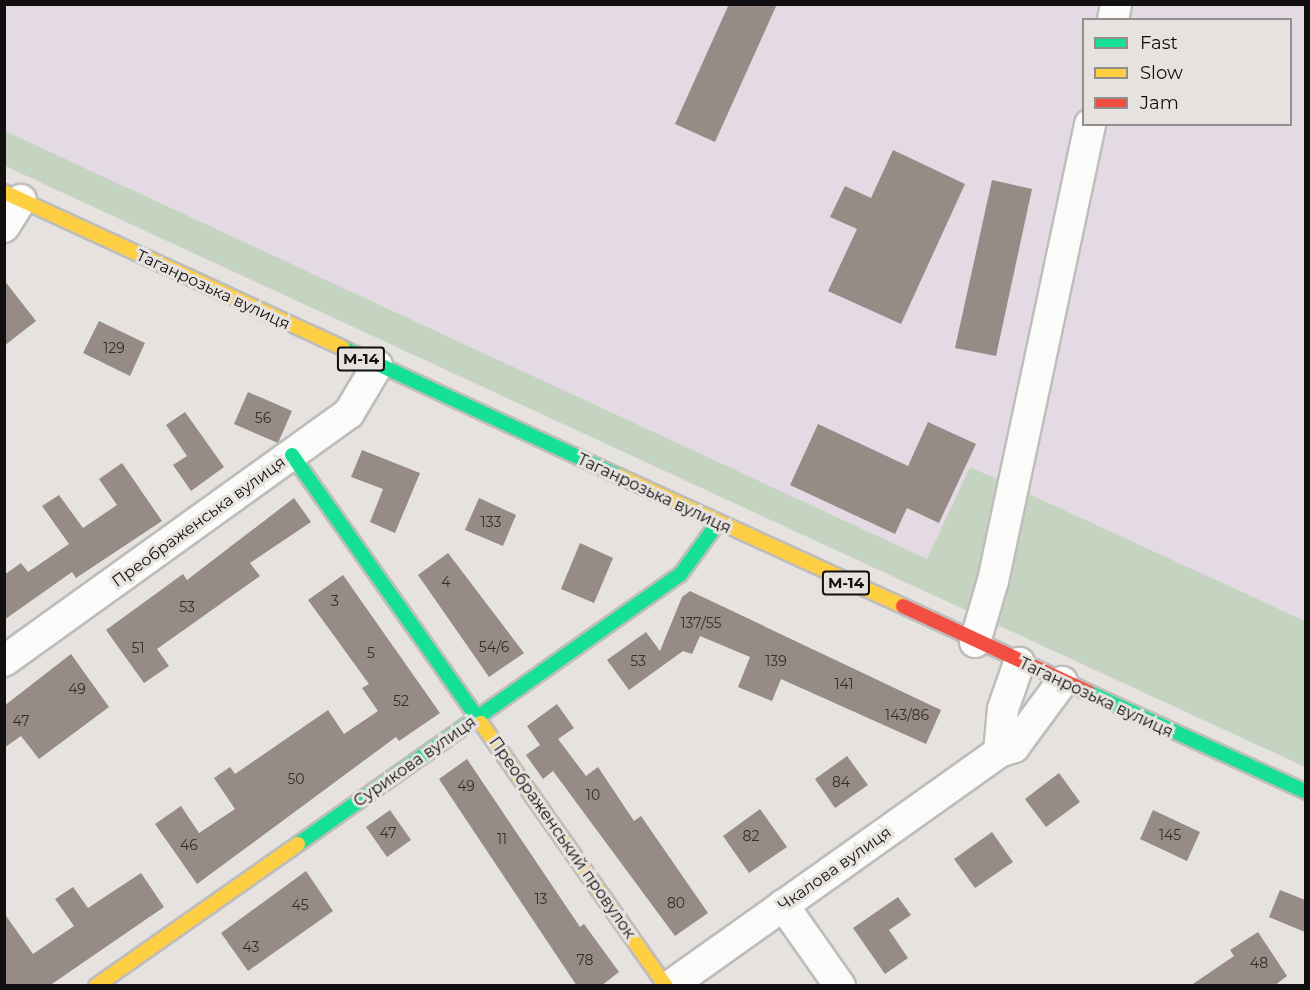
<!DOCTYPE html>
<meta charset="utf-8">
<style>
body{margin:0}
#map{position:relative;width:1310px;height:990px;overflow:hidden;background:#e5e2e0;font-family:Montserrat,sans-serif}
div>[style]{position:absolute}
.industrial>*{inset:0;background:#e4dae3}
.green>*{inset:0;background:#c5d3c1}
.building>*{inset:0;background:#968c85}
.roads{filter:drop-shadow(2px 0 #bfbdbc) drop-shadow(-2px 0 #bfbdbc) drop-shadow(0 2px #bfbdbc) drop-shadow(0 -2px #bfbdbc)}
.street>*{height:30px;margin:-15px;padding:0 15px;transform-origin:15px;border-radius:15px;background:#fbfbfa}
.fast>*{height:14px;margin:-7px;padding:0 7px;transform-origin:7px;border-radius:7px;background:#16e098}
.slow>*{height:14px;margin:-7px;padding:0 7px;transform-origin:7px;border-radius:7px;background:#ffcf43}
.jam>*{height:14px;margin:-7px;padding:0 7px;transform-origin:7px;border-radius:7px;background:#f24e42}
span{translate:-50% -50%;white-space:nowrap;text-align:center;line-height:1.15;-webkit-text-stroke:6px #e6e2df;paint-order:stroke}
.number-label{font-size:14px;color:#322e2c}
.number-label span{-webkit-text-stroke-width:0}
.shield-label span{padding:2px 4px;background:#e6e2df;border:2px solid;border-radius:4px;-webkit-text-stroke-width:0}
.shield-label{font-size:15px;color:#110f0f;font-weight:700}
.street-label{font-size:16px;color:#110f0f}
.frame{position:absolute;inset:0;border:6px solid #110f0f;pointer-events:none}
.legend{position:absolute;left:1082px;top:18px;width:210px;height:108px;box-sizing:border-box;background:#e6e2df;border:2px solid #918e8c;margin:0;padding:8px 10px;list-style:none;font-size:18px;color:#110f0f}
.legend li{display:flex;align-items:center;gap:12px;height:30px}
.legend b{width:30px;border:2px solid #918e8c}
</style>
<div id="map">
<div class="industrial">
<div style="clip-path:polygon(evenodd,5px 5px,1305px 5px,1305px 621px,970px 467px,927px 559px,5px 131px,5px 5px,1084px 20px,1290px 20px,1290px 124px,1084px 124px,1084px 20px)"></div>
</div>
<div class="green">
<div style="clip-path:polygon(5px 131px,927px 559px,970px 467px,1305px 621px,1305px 767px,5px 166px)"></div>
</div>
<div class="building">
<div style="clip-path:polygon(729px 4px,777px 4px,715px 142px,675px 124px)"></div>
<div style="clip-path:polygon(893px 150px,965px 184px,901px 324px,828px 291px,857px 229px,830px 217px,845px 186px,871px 198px)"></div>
<div style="clip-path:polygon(992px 180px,1032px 189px,996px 356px,955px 348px)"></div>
<div style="clip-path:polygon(4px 280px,36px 321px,4px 346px)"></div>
<div style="clip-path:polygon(99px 321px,145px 343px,130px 376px,83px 353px)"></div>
<div style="clip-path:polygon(248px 392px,292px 411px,278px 443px,234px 424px)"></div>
<div style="clip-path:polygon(185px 412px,224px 467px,191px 491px,173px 465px,187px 456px,166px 425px)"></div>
<div style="clip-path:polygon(928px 422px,976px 444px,939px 523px,907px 508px,895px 534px,790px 485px,818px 424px,908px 466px)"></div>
<div style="clip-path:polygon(362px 450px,420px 473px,395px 533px,370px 522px,383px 489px,351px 477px)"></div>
<div style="clip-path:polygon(122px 463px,162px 521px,76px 578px,72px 572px,4px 620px,4px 575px,21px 563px,28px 572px,69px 544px,42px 506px,59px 495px,83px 528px,117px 505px,99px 479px)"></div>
<div style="clip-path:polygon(294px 498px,311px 522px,250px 563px,260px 576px,157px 649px,169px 666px,144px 683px,106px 630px,183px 574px,187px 580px)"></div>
<div style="clip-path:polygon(479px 498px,516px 515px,503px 546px,465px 530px)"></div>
<div style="clip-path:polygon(580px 543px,613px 558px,594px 603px,561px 589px)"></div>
<div style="clip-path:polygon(448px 553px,524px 653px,489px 677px,418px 575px)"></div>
<div style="clip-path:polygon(343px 575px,440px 713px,399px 741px,396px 737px,197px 884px,155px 824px,181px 806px,199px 833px,235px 809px,214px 778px,230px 767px,235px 774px,328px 710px,344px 734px,378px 711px,362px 688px,369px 684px,308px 600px)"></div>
<div style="clip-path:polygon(690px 591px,941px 710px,926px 744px,781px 679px,772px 701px,738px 687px,750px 657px,700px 636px,692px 654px,683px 651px,629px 690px,607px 660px,646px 632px,660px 651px,682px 597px)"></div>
<div style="clip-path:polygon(71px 654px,109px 707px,39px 759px,21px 736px,4px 748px,4px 706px)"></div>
<div style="clip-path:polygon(557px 704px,574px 728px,558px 739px,586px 776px,598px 767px,634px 821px,641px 816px,708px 913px,675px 936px,553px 771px,543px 779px,526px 755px,540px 745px,527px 726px)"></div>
<div style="clip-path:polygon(847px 756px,868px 785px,835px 808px,815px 779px)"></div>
<div style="clip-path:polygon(467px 759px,580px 927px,584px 924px,619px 972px,601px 986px,577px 986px,439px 779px)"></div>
<div style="clip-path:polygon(1059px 773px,1080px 802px,1046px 827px,1025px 799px)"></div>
<div style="clip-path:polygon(760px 809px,787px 847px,749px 873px,723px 836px)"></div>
<div style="clip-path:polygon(390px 810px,411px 840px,387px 857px,366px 827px)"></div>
<div style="clip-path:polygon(1153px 810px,1200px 832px,1187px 861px,1140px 839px)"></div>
<div style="clip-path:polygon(992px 832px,1013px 862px,975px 888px,954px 859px)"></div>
<div style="clip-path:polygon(306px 871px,333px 911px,248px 971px,221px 933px)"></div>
<div style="clip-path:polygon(141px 873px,164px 907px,49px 986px,4px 986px,4px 913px,33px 954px,74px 926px,55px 899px,73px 887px,88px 908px)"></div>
<div style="clip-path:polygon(1280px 890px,1305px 900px,1305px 932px,1269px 917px)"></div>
<div style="clip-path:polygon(898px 897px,911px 915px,889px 930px,908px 958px,885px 974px,853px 928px)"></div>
<div style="clip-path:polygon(1258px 932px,1287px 976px,1274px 986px,1190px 986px,1234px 956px,1230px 950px)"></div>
</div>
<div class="roads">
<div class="street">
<div style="left:1113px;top:20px;width:16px;rotate:-79deg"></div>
<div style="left:4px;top:227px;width:32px;rotate:-58deg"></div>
<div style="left:975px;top:642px;width:64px;rotate:-73.6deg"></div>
<div style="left:993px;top:581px;width:467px;rotate:-78deg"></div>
<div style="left:4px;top:661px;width:425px;rotate:-35.7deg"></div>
<div style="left:349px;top:413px;width:55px;rotate:-59.2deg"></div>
<div style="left:999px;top:752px;width:43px;rotate:-84.7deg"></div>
<div style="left:1003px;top:709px;width:49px;rotate:-70.8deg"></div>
<div style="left:783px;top:905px;width:99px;rotate:54.9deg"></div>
<div style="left:670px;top:986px;width:404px;rotate:-35.4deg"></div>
<div style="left:999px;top:752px;width:16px;rotate:-18deg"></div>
<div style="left:1014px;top:747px;width:81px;rotate:-53.6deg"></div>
</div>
<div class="fast">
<div style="left:343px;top:348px;width:304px;rotate:24.9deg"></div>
<div style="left:292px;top:455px;width:328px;rotate:54.8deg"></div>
<div style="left:1088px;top:692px;width:240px;rotate:24.6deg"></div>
<div style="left:298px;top:844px;width:467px;rotate:-35.2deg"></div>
<div style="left:680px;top:575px;width:63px;rotate:-54deg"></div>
</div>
<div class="slow">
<div style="left:4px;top:192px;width:373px;rotate:24.7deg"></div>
<div style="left:619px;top:476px;width:312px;rotate:24.6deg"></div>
<div style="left:481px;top:723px;width:322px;rotate:54.9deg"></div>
<div style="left:96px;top:986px;width:247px;rotate:-35.1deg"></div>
</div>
<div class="jam">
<div style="left:903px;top:606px;width:204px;rotate:24.9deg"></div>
</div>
</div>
<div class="number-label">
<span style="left:114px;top:348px">129</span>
<span style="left:263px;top:418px">56</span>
<span style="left:491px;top:522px">133</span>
<span style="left:446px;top:582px">4</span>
<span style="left:335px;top:601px">3</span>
<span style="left:187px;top:607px">53</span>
<span style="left:701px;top:623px">137/55</span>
<span style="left:494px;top:647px">54/6</span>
<span style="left:138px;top:648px">51</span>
<span style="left:371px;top:653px">5</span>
<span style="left:638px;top:661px">53</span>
<span style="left:776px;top:661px">139</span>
<span style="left:844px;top:684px">141</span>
<span style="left:77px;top:689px">49</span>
<span style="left:401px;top:701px">52</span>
<span style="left:907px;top:715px">143/86</span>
<span style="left:21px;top:721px">47</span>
<span style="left:296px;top:779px">50</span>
<span style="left:841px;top:782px">84</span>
<span style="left:466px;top:786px">49</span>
<span style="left:593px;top:795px">10</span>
<span style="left:388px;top:833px">47</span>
<span style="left:1170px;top:835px">145</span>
<span style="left:751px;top:836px">82</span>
<span style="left:502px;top:839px">11</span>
<span style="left:189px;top:845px">46</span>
<span style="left:541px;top:899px">13</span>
<span style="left:676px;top:903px">80</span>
<span style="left:300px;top:905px">45</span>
<span style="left:251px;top:947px">43</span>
<span style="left:585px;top:960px">78</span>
<span style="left:1259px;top:963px">48</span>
</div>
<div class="shield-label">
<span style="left:361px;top:359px">М-14</span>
<span style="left:846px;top:583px">М-14</span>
</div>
<div class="street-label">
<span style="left:213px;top:290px;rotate:25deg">Таганрозька вулиця</span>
<span style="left:654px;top:494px;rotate:25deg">Таганрозька вулиця</span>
<span style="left:199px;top:522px;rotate:-36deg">Преображенська вулиця</span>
<span style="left:1096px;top:698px;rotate:25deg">Таганрозька вулиця</span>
<span style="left:415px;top:762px;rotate:-35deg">Сурикова вулиця</span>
<span style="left:562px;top:838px;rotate:55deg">Преображенський провулок</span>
<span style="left:835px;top:869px;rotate:-35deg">Чкалова вулиця</span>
</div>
<div class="frame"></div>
<ul class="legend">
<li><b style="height:8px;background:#16e098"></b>Fast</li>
<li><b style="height:8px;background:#ffcf43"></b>Slow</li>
<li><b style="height:8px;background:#f24e42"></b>Jam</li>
</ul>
</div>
